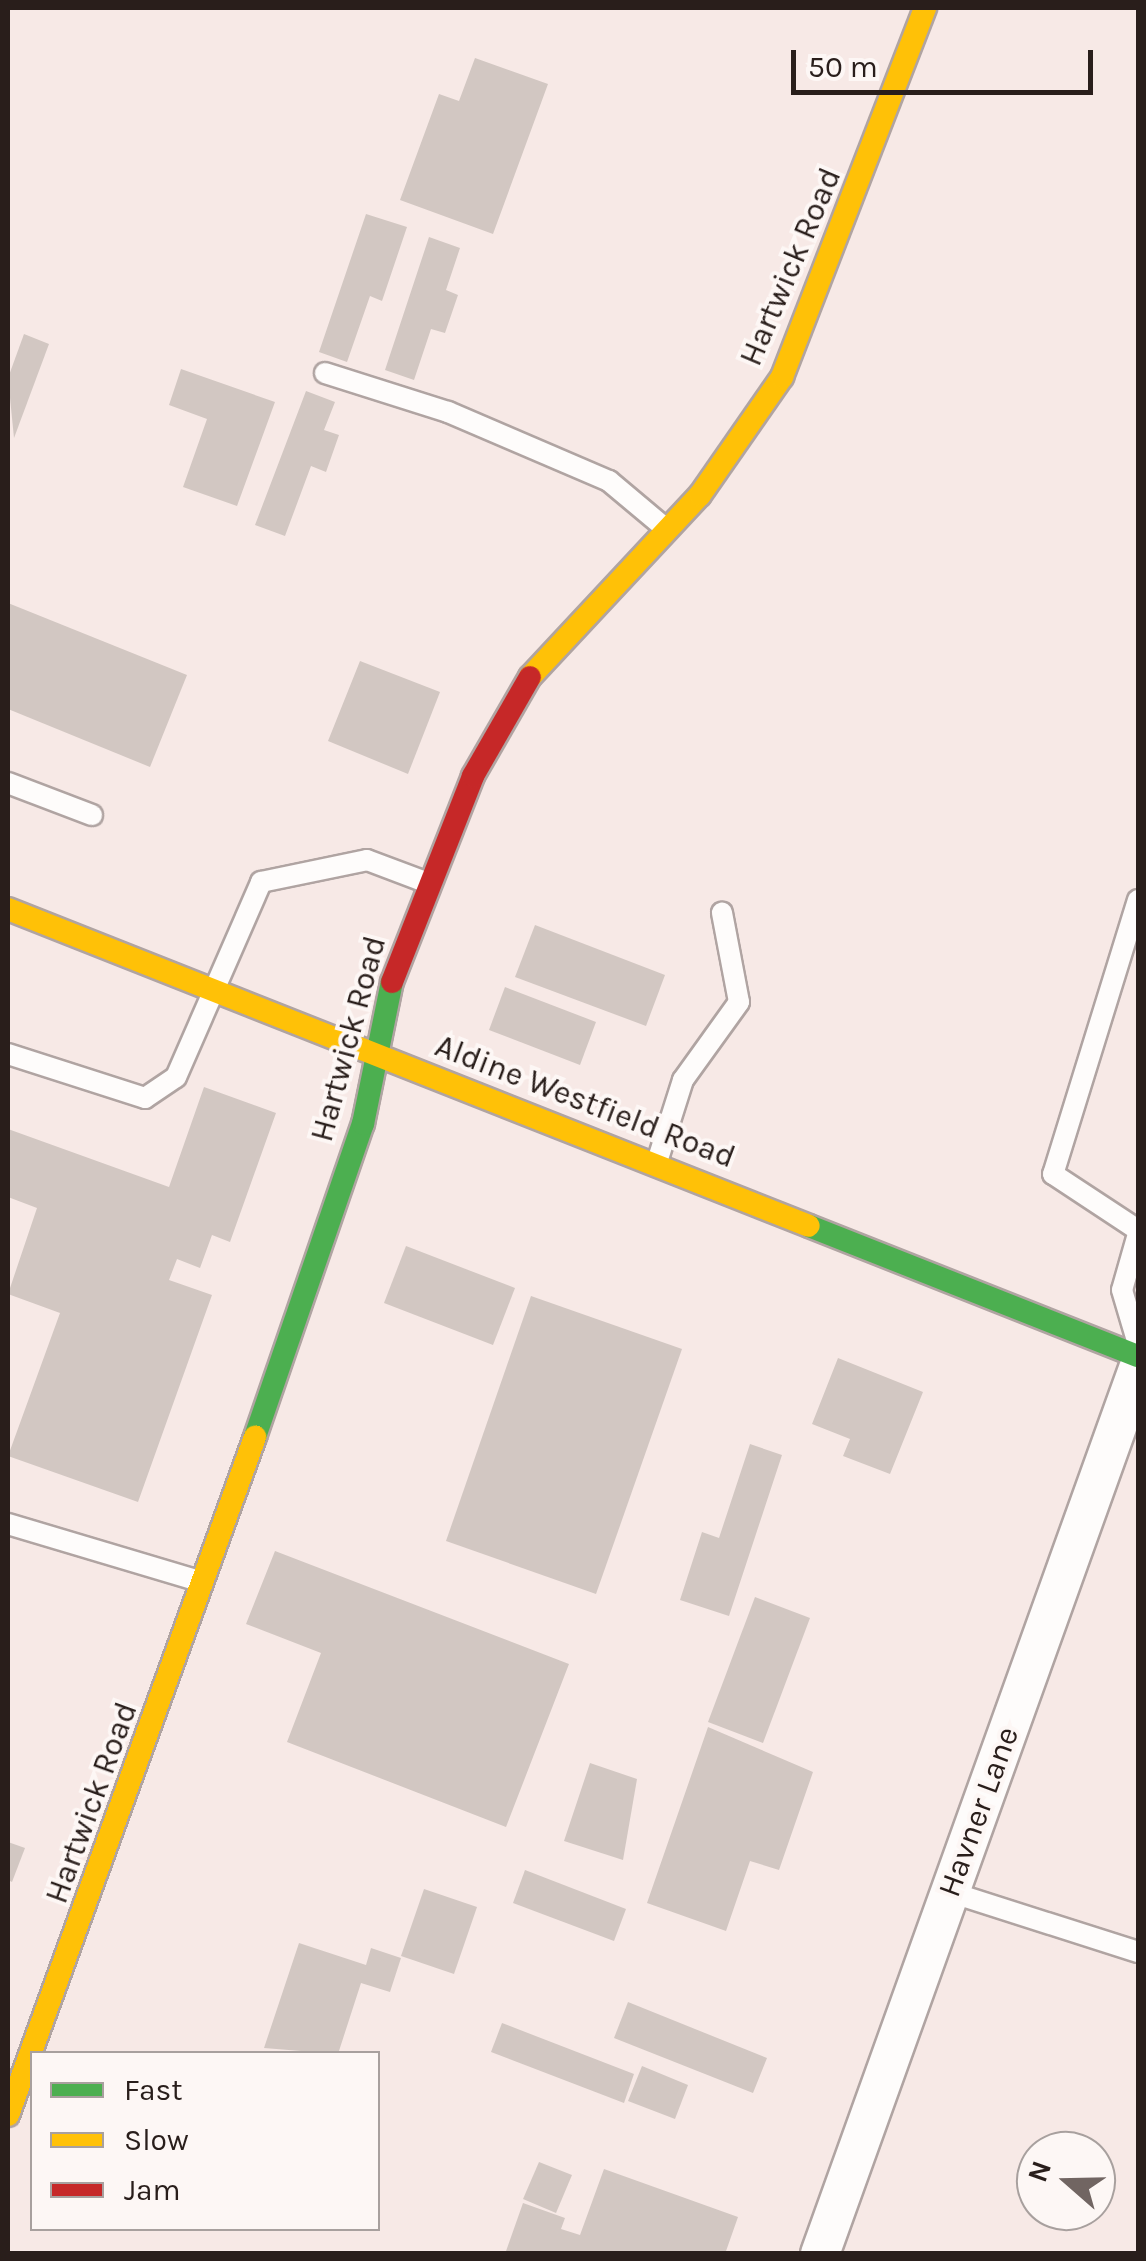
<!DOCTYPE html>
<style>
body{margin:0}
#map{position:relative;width:1146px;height:2261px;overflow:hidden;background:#f7e9e6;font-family:Karla,sans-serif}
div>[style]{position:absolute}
.building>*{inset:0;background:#d2c7c2}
.roads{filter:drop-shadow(2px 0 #b0a4a2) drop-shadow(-2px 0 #b0a4a2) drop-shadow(0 2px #b0a4a2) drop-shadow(0 -2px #b0a4a2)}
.lane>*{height:20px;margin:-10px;padding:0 10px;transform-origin:10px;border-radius:10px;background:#fefcfb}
.street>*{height:38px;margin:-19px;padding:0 19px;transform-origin:19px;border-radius:19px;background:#fefcfb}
.fast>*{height:22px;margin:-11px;padding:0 11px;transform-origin:11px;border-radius:11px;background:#4caf50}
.slow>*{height:22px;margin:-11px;padding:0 11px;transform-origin:11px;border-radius:11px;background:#ffc107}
.jam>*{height:22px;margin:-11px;padding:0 11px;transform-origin:11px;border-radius:11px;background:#c62828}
span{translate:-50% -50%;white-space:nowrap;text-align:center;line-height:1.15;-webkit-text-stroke:8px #fdf7f5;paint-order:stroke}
.street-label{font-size:32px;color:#291e1b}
.frame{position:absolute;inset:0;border:10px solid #291e1b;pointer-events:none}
.legend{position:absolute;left:30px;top:2051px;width:350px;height:180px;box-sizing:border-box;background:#fdf7f5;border:2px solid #a8a09e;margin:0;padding:12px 18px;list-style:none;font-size:30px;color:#291e1b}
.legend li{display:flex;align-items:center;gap:20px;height:50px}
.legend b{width:50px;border:2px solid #a8a09e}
.north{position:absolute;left:1016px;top:2131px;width:100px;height:100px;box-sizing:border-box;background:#fdf7f5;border:2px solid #a8a09e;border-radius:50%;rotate:290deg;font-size:28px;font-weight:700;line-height:40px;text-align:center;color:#291e1b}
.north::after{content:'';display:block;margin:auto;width:35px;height:45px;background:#716562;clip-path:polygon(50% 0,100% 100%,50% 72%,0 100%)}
.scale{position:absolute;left:791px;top:50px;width:302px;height:45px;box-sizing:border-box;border:5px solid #291e1b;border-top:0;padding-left:12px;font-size:30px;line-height:35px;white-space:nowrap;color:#291e1b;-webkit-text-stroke:8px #fdf7f5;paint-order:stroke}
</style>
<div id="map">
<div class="building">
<div style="clip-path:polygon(475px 58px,548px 84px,493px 234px,400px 200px,439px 94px,459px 101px)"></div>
<div style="clip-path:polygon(366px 214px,407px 227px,382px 301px,370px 296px,347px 362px,319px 352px)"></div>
<div style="clip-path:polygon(429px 237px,460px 248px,446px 290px,458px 295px,445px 333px,431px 329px,414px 380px,385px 370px)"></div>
<div style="clip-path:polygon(24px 334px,49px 344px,14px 438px,8px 378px)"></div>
<div style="clip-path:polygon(181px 369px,275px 402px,237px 506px,183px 487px,207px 419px,169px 405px)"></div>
<div style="clip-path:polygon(306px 391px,335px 402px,324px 430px,339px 435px,326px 472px,311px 466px,285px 536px,255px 525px)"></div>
<div style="clip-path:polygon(8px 603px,187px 675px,150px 767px,8px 709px)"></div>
<div style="clip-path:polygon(360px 661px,440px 692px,408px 774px,328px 741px)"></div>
<div style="clip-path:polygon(535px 925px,665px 975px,646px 1026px,515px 977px)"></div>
<div style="clip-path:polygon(505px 987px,596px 1022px,580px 1065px,489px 1030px)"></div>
<div style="clip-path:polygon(204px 1087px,276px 1113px,230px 1242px,212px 1235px,200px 1268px,177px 1259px,169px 1280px,212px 1295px,138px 1502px,8px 1456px,60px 1313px,8px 1294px,37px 1208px,8px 1197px,8px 1129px,169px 1187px)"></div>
<div style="clip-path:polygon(406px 1246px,515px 1288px,493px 1345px,384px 1303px)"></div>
<div style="clip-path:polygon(531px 1296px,682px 1349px,596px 1594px,446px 1541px)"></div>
<div style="clip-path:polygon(838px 1358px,923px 1392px,890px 1474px,843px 1456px,850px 1439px,812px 1424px)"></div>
<div style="clip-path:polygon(750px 1444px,782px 1455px,729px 1616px,680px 1600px,702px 1532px,719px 1538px)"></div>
<div style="clip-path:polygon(275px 1551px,569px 1664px,506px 1827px,287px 1742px,321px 1653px,246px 1624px)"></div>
<div style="clip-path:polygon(755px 1597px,810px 1618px,763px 1743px,708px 1722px)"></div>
<div style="clip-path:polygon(708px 1727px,813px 1772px,779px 1870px,750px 1861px,726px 1931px,647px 1903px)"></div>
<div style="clip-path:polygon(590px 1763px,637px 1779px,623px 1860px,564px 1841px)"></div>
<div style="clip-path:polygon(8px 1842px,25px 1848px,12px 1882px,8px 1880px)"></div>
<div style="clip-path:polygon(525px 1870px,626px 1909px,614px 1941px,513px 1903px)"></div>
<div style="clip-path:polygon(424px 1889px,477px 1907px,454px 1974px,401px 1956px)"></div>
<div style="clip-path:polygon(299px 1943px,366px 1965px,371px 1948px,401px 1958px,390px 1992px,361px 1983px,338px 2054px,264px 2048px)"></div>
<div style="clip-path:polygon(628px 2002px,767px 2058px,753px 2093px,614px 2038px)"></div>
<div style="clip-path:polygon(502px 2023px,634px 2074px,624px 2103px,491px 2052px)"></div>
<div style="clip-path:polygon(642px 2066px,688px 2085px,675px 2119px,628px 2101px)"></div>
<div style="clip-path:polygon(539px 2162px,572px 2175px,556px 2213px,523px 2199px)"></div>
<div style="clip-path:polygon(604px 2169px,738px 2217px,725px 2254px,505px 2254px,523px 2203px,565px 2218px,561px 2229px,580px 2235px)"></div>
</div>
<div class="roads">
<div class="lane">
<div style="left:325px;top:373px;width:129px;rotate:17.6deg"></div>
<div style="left:448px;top:412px;width:175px;rotate:23.2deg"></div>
<div style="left:609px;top:481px;width:73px;rotate:40deg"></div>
<div style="left:8px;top:783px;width:90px;rotate:20.9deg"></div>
<div style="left:1138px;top:900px;width:287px;rotate:107.2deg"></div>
<div style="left:1053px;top:1174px;width:102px;rotate:33.4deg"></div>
<div style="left:8px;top:1054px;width:144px;rotate:17.8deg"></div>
<div style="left:145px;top:1098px;width:37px;rotate:-34deg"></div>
<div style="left:176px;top:1077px;width:213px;rotate:-66.4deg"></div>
<div style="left:261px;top:882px;width:108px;rotate:-11.7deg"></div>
<div style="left:367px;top:860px;width:65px;rotate:20.7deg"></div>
<div style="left:657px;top:1162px;width:86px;rotate:-72.4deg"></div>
<div style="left:683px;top:1080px;width:96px;rotate:-54.3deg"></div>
<div style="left:739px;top:1002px;width:91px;rotate:-100.8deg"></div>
<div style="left:1138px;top:1234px;width:58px;rotate:105.9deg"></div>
<div style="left:1122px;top:1290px;width:56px;rotate:73.5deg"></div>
<div style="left:8px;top:1524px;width:203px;rotate:16.6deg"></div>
<div style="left:950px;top:1892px;width:197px;rotate:17.7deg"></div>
</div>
<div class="street">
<div style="left:820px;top:2254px;width:940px;rotate:-70.24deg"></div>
</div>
<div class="fast">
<div style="left:809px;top:1226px;width:354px;rotate:21.6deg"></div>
<div style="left:255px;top:1437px;width:331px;rotate:-71deg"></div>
<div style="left:363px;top:1124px;width:145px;rotate:-78.5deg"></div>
</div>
<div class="slow">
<div style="left:530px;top:677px;width:249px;rotate:-47deg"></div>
<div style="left:700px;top:495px;width:144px;rotate:-55.2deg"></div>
<div style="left:782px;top:377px;width:396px;rotate:-68.8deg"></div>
<div style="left:8px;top:909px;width:861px;rotate:21.59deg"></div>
<div style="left:8px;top:2115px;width:722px;rotate:-69.98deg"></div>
</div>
<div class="jam">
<div style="left:392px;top:982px;width:221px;rotate:-68.5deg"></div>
<div style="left:473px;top:776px;width:114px;rotate:-60.1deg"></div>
</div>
</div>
<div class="street-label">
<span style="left:791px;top:267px;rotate:-67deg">Hartwick Road</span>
<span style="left:349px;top:1039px;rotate:-75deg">Hartwick Road</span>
<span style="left:585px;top:1102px;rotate:21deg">Aldine Westfield Road</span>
<span style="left:92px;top:1803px;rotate:-70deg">Hartwick Road</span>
<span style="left:979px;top:1812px;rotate:-70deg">Havner Lane</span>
</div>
<div class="frame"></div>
<ul class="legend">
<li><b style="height:12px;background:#4caf50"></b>Fast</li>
<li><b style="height:12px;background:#ffc107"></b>Slow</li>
<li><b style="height:12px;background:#c62828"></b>Jam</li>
</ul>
<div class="north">N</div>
<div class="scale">50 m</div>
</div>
